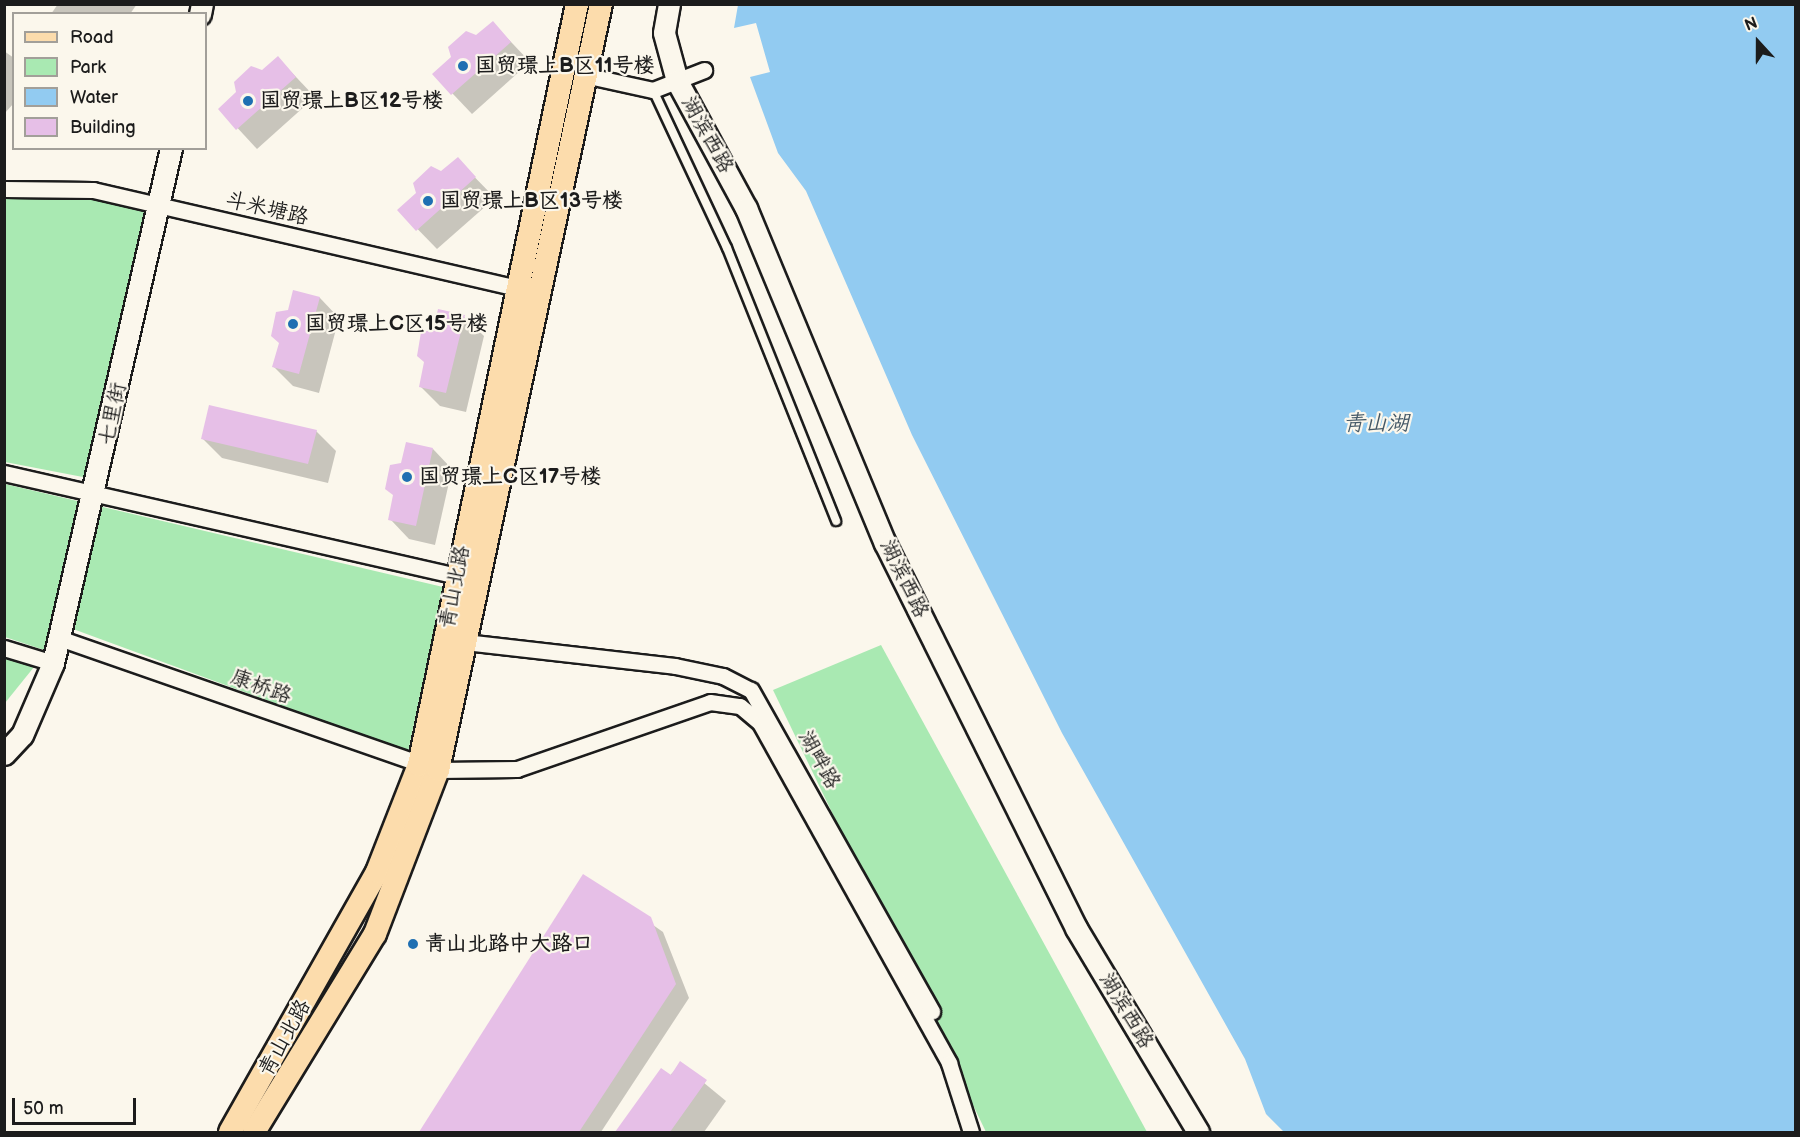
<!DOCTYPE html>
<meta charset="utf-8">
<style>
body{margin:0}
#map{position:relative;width:1800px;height:1137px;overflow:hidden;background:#fbf7ec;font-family:"Balsamiq Sans","LXGW WenKai TC",sans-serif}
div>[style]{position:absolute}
.green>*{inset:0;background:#a9e9b2}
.water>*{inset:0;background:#92cbf1}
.shadow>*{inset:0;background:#0003}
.building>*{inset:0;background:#e6bfe7}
.roads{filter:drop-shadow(2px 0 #1c1c1c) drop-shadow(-2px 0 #1c1c1c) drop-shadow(0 2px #1c1c1c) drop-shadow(0 -2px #1c1c1c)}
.lane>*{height:8px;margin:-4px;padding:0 4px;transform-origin:4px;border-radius:4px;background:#fbf7ec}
.street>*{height:15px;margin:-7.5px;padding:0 7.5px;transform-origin:7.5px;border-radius:7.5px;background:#fbf7ec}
.secondary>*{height:21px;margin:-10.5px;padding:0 10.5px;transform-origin:10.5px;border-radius:10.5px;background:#fbf7ec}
.primary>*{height:22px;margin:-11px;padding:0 11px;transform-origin:11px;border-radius:11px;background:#fcdcac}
.dots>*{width:16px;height:16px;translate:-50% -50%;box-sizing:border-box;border:3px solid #fbf7ec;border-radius:50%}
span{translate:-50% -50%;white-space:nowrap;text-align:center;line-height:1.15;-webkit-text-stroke:4.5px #fbf7ec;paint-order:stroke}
.poi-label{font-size:21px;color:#1c1c1c;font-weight:700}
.left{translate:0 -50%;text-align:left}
.street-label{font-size:21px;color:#1c1c1c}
.water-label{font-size:22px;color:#455967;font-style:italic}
.frame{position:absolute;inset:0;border:6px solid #1c1c1c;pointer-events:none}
.legend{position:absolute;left:12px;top:12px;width:195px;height:138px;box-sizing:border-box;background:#fbf7ec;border:2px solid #a29f99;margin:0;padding:8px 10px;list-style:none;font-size:18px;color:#1c1c1c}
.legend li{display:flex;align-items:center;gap:12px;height:30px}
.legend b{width:30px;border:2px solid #a29f99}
.north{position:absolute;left:1728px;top:12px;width:60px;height:60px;-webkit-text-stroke:4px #fbf7ec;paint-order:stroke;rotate:339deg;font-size:16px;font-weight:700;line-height:24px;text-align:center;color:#1c1c1c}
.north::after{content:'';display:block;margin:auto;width:21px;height:27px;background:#1c1c1c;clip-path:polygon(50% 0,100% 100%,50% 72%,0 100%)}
.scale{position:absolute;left:12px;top:1098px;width:124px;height:27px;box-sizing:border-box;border:3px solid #1c1c1c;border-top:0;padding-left:8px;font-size:18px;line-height:21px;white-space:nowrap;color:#1c1c1c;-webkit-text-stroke:4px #fbf7ec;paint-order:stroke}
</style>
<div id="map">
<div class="green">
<div style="clip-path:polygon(4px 197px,93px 200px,146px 212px,88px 478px,5px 462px)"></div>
<div style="clip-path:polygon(5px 484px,443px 587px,408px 752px,54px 622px,47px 651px,5px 637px)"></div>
<div style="clip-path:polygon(881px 645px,1147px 1132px,986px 1132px,773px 690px)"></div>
<div style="clip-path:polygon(5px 658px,34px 667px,5px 703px,4px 658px)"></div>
</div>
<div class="water">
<div style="clip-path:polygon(738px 5px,1795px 5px,1795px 1132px,1284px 1132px,1266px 1114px,1245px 1059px,1062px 733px,912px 435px,806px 191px,778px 153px,750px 77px,770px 72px,756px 23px,734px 28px)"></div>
</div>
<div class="shadow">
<div style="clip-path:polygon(58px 4px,137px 4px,130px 14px,51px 14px)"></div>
<div style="clip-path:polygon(493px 23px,530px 62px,472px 114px,434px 74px)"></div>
<div style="clip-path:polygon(4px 51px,14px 58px,14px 103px,4px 114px)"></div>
<div style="clip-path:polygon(278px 58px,315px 97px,257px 149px,220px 109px)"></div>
<div style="clip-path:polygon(457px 159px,495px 198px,437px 249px,399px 210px)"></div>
<div style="clip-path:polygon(294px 291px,320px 298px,339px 318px,319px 393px,293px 386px,274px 367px)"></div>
<div style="clip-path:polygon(464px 317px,484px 336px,466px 412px,440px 406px,420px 386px)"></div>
<div style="clip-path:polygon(316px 431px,336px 451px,328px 483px,222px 458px,203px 439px)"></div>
<div style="clip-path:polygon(433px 449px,452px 469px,435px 545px,409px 539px,390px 519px,402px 464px)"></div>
<div style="clip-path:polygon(583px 876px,663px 932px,689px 998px,601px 1132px,421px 1132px)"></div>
<div style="clip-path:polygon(681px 1064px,726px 1101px,704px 1132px,623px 1132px,619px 1128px)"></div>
</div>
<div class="building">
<div style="clip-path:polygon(493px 21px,511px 42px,451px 95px,432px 74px,451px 57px,448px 47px,466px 31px,476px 35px)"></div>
<div style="clip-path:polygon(278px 56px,296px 77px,236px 130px,218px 109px,236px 92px,234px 82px,251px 66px,262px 70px)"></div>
<div style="clip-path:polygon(458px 157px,476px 177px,416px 231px,397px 210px,416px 193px,413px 183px,431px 166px,441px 171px)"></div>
<div style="clip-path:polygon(293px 290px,320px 297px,299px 374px,272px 367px,279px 343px,271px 336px,276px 312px,288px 310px)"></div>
<div style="clip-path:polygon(438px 309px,465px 315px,446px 393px,419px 387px,424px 362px,417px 356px,421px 332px,433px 330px)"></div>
<div style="clip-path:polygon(209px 405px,317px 430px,308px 464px,201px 439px)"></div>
<div style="clip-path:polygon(406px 442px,433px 448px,416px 526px,388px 520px,393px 495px,385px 489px,390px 465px,401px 463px)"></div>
<div style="clip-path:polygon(583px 874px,651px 917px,676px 984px,579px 1132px,419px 1132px)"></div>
<div style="clip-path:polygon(680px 1061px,707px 1080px,670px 1132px,615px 1132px,661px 1068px,671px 1075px)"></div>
</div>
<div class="roads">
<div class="lane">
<div style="left:653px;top:90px;width:174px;rotate:64.9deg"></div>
<div style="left:727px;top:248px;width:294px;rotate:68.2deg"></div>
</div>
<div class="street">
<div style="left:584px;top:75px;width:71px;rotate:12.3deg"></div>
<div style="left:653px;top:90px;width:55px;rotate:-21.4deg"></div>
<div style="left:4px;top:189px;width:89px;rotate:0.6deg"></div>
<div style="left:93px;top:190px;width:436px;rotate:13deg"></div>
<div style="left:4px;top:473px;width:464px;rotate:12.8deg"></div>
<div style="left:59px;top:638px;width:401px;rotate:19.2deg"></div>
<div style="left:438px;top:770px;width:79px;rotate:-0.7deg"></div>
<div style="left:517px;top:769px;width:204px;rotate:-19.1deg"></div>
<div style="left:710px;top:702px;width:30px;rotate:8deg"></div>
<div style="left:740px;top:706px;width:26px;rotate:40deg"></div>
<div style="left:760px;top:723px;width:389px;rotate:60.9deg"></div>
<div style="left:949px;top:1063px;width:72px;rotate:72.3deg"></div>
<div style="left:456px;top:641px;width:220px;rotate:6.5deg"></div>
<div style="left:675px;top:666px;width:49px;rotate:11.8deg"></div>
<div style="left:723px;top:676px;width:31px;rotate:27deg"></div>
<div style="left:751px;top:690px;width:369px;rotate:60.6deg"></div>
<div style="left:4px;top:648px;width:51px;rotate:17deg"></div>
</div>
<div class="secondary">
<div style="left:669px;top:4px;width:29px;rotate:100deg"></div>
<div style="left:664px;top:33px;width:50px;rotate:74.8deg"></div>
<div style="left:677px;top:81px;width:145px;rotate:61.5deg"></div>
<div style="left:746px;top:208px;width:363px;rotate:67.5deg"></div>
<div style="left:885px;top:543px;width:430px;rotate:63.6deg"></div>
<div style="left:1076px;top:928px;width:238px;rotate:59.1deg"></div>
<div style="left:200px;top:14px;width:10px;rotate:-79deg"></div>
<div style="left:4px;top:754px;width:26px;rotate:-47deg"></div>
<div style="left:22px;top:735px;width:78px;rotate:-66.7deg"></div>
<div style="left:53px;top:663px;width:528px;rotate:-77.09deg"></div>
</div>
<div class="primary">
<div style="left:230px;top:1132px;width:299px;rotate:-60.5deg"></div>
<div style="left:377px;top:872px;width:115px;rotate:-68.6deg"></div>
<div style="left:419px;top:765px;width:777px;rotate:-78.27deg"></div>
<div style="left:254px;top:1132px;width:232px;rotate:-58.6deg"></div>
<div style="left:375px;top:934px;width:176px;rotate:-69deg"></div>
<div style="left:438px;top:770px;width:783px;rotate:-77.99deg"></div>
</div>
</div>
<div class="dots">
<div style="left:463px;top:66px;background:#1f6fb2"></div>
<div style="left:248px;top:101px;background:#1f6fb2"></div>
<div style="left:428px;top:201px;background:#1f6fb2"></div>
<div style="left:293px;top:324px;background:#1f6fb2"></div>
<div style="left:407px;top:477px;background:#1f6fb2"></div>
<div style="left:413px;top:944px;background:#1f6fb2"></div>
</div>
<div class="poi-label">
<span class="left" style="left:475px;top:66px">国贸璟上B区11号楼</span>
<span class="left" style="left:260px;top:101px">国贸璟上B区12号楼</span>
<span class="left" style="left:440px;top:201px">国贸璟上B区13号楼</span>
<span class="left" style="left:305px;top:324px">国贸璟上C区15号楼</span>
<span class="left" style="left:419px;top:477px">国贸璟上C区17号楼</span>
<span class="left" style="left:425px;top:944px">青山北路中大路口</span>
</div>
<div class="street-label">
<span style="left:707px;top:135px;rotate:61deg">湖滨西路</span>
<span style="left:267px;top:209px;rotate:13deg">斗米塘路</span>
<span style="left:113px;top:414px;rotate:-78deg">七里街</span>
<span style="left:904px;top:579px;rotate:64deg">湖滨西路</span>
<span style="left:455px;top:587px;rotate:-79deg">青山北路</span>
<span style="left:261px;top:687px;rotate:20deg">康桥路</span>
<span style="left:819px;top:760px;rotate:61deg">湖畔路</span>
<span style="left:1126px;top:1011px;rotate:59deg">湖滨西路</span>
<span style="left:285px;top:1038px;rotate:-61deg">青山北路</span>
</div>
<div class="water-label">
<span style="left:1376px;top:424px">青山湖</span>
</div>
<div class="frame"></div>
<ul class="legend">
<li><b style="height:8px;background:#fcdcac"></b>Road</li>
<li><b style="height:16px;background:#a9e9b2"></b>Park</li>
<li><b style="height:16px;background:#92cbf1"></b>Water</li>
<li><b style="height:16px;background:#e6bfe7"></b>Building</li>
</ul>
<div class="north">N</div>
<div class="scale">50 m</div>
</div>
